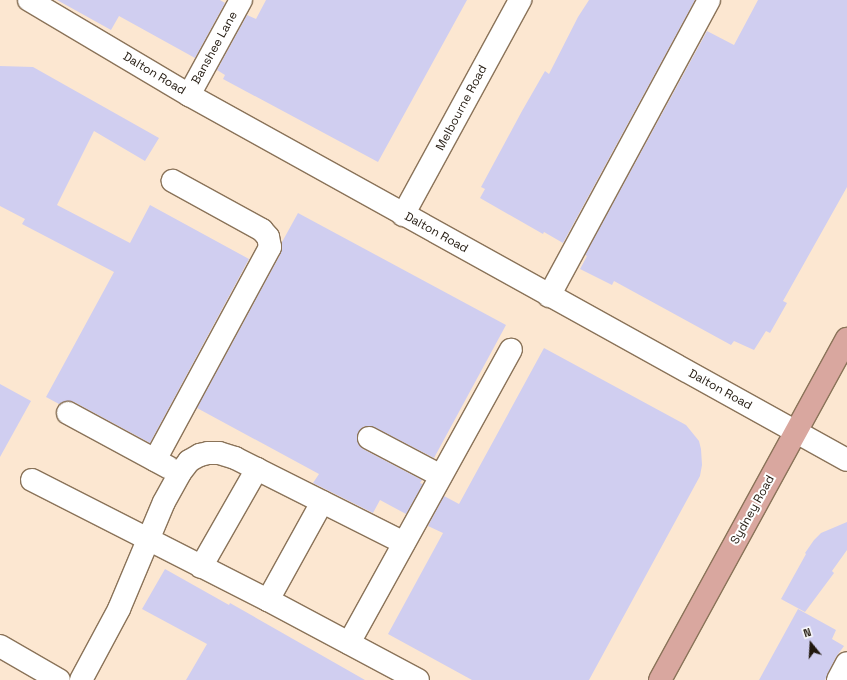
<!DOCTYPE html>
<style>
body{margin:0}
#map{position:relative;width:847px;height:680px;overflow:hidden;background:#fce7d1;font-family:"Space Grotesk",sans-serif}
div>[style]{position:absolute}
.building>*{inset:0;background:#d0cef0}
.roads{filter:drop-shadow(1px 0 #8a7359) drop-shadow(-1px 0 #8a7359) drop-shadow(0 1px #8a7359) drop-shadow(0 -1px #8a7359)}
.minor>*{height:22px;margin:-11px;padding:0 11px;transform-origin:11px;border-radius:11px;background:#fff}
.major>*{height:22px;margin:-11px;padding:0 11px;transform-origin:11px;border-radius:11px;background:#d9a79f}
span{translate:-50% -50%;white-space:nowrap;text-align:center;line-height:1.15;-webkit-text-stroke:4px #fff;paint-order:stroke}
.street-label{font-size:12px;color:#21180e}
.north{position:absolute;left:791px;top:624px;width:40px;height:40px;-webkit-text-stroke:3px #fff;paint-order:stroke;rotate:342deg;font-size:11px;font-weight:700;line-height:16px;text-align:center;color:#21180e}
.north::after{content:'';display:block;margin:auto;width:14px;height:18px;background:#21180e;clip-path:polygon(50% 0,100% 100%,50% 72%,0 100%)}
</style>
<div id="map">
<div class="building">
<div style="clip-path:polygon(57px 0,220px 0,225px 3px,195px 58px,119px 16px,111px 30px)"></div>
<div style="clip-path:polygon(266px 0,467px 0,378px 162px,223px 79px,225px 75px,217px 70px,247px 15px,256px 19px)"></div>
<div style="clip-path:polygon(589px 0,695px 0,563px 243px,544px 232px,543px 234px,480px 198px,485px 189px,481px 187px,522px 111px,545px 71px,549px 74px,578px 17px)"></div>
<div style="clip-path:polygon(758px 0,847px 0,847px 187px,783px 301px,787px 303px,770px 333px,766px 331px,754px 350px,734px 341px,731px 345px,614px 281px,612px 285px,580px 269px,587px 256px,585px 255px,707px 31px,734px 45px)"></div>
<div style="clip-path:polygon(0 66px,33px 67px,159px 138px,145px 161px,94px 131px,57px 205px,130px 243px,150px 205px,249px 259px,150px 443px,74px 402px,67px 401px,59px 404px,46px 397px,114px 272px,22px 224px,25px 219px,0 206px)"></div>
<div style="clip-path:polygon(298px 213px,506px 325px,434px 458px,374px 427px,368px 426px,363px 427px,358px 433px,357px 439px,359px 445px,363px 449px,422px 480px,420px 483px,423px 484px,406px 514px,380px 500px,373px 513px,313px 483px,319px 474px,197px 408px,281px 253px,282px 242px)"></div>
<div style="clip-path:polygon(544px 348px,686px 425px,699px 441px,701px 449px,702px 465px,700px 476px,589px 680px,472px 680px,388px 634px,443px 533px,428px 526px,444px 496px,459px 504px)"></div>
<div style="clip-path:polygon(0 384px,31px 401px,0 457px)"></div>
<div style="clip-path:polygon(847px 522px,847px 550px,832px 571px,834px 573px,805px 612px,781px 599px,806px 554px,805px 553px,814px 540px,821px 533px)"></div>
<div style="clip-path:polygon(165px 569px,229px 605px,230px 603px,365px 680px,186px 680px,207px 644px,142px 609px)"></div>
<div style="clip-path:polygon(798px 609px,836px 630px,832px 639px,844px 646px,836px 657px,825px 680px,759px 680px)"></div>
</div>
<div class="roads">
<div class="minor">
<div style="left:29px;top:0;width:186px;rotate:30.7deg"></div>
<div style="left:189px;top:95px;width:752px;rotate:29.02deg"></div>
<div style="left:189px;top:95px;width:108px;rotate:-61.3deg"></div>
<div style="left:403px;top:215px;width:245px;rotate:-61.4deg"></div>
<div style="left:549px;top:296px;width:336px;rotate:-61.6deg"></div>
<div style="left:68px;top:413px;width:114px;rotate:28.4deg"></div>
<div style="left:369px;top:438px;width:81px;rotate:27.8deg"></div>
<div style="left:155px;top:460px;width:242px;rotate:-61.6deg"></div>
<div style="left:270px;top:247px;width:10px;rotate:-101deg"></div>
<div style="left:268px;top:237px;width:9px;rotate:-131deg"></div>
<div style="left:262px;top:230px;width:102px;rotate:-151.2deg"></div>
<div style="left:32px;top:480px;width:265px;rotate:27deg"></div>
<div style="left:268px;top:600px;width:170px;rotate:28.1deg"></div>
<div style="left:201px;top:567px;width:113px;rotate:-60.3deg"></div>
<div style="left:268px;top:600px;width:112px;rotate:-61.1deg"></div>
<div style="left:349px;top:643px;width:335px;rotate:-61.1deg"></div>
<div style="left:0;top:646px;width:68px;rotate:30deg"></div>
<div style="left:81px;top:680px;width:81px;rotate:-61.8deg"></div>
<div style="left:119px;top:609px;width:116px;rotate:-67.2deg"></div>
<div style="left:164px;top:502px;width:33px;rotate:-61deg"></div>
<div style="left:180px;top:473px;width:15px;rotate:-53deg"></div>
<div style="left:189px;top:461px;width:13px;rotate:-29deg"></div>
<div style="left:200px;top:455px;width:8px;rotate:-14deg"></div>
<div style="left:208px;top:453px;width:11px"></div>
<div style="left:219px;top:453px;width:17px;rotate:17deg"></div>
<div style="left:235px;top:458px;width:189px;rotate:26.7deg"></div>
<div style="left:838px;top:680px;width:19px;rotate:-62deg"></div>
</div>
<div class="major">
<div style="left:660px;top:680px;width:389px;rotate:-61.3deg"></div>
</div>
</div>
<div class="street-label">
<span style="left:215px;top:48px;rotate:-61deg">Banshee Lane</span>
<span style="left:154px;top:74px;rotate:31deg">Dalton Road</span>
<span style="left:462px;top:108px;rotate:-62deg">Melbourne Road</span>
<span style="left:436px;top:233px;rotate:29deg">Dalton Road</span>
<span style="left:720px;top:390px;rotate:29deg">Dalton Road</span>
<span style="left:753px;top:510px;rotate:-61deg">Sydney Road</span>
</div>
<div class="north">N</div>
</div>
